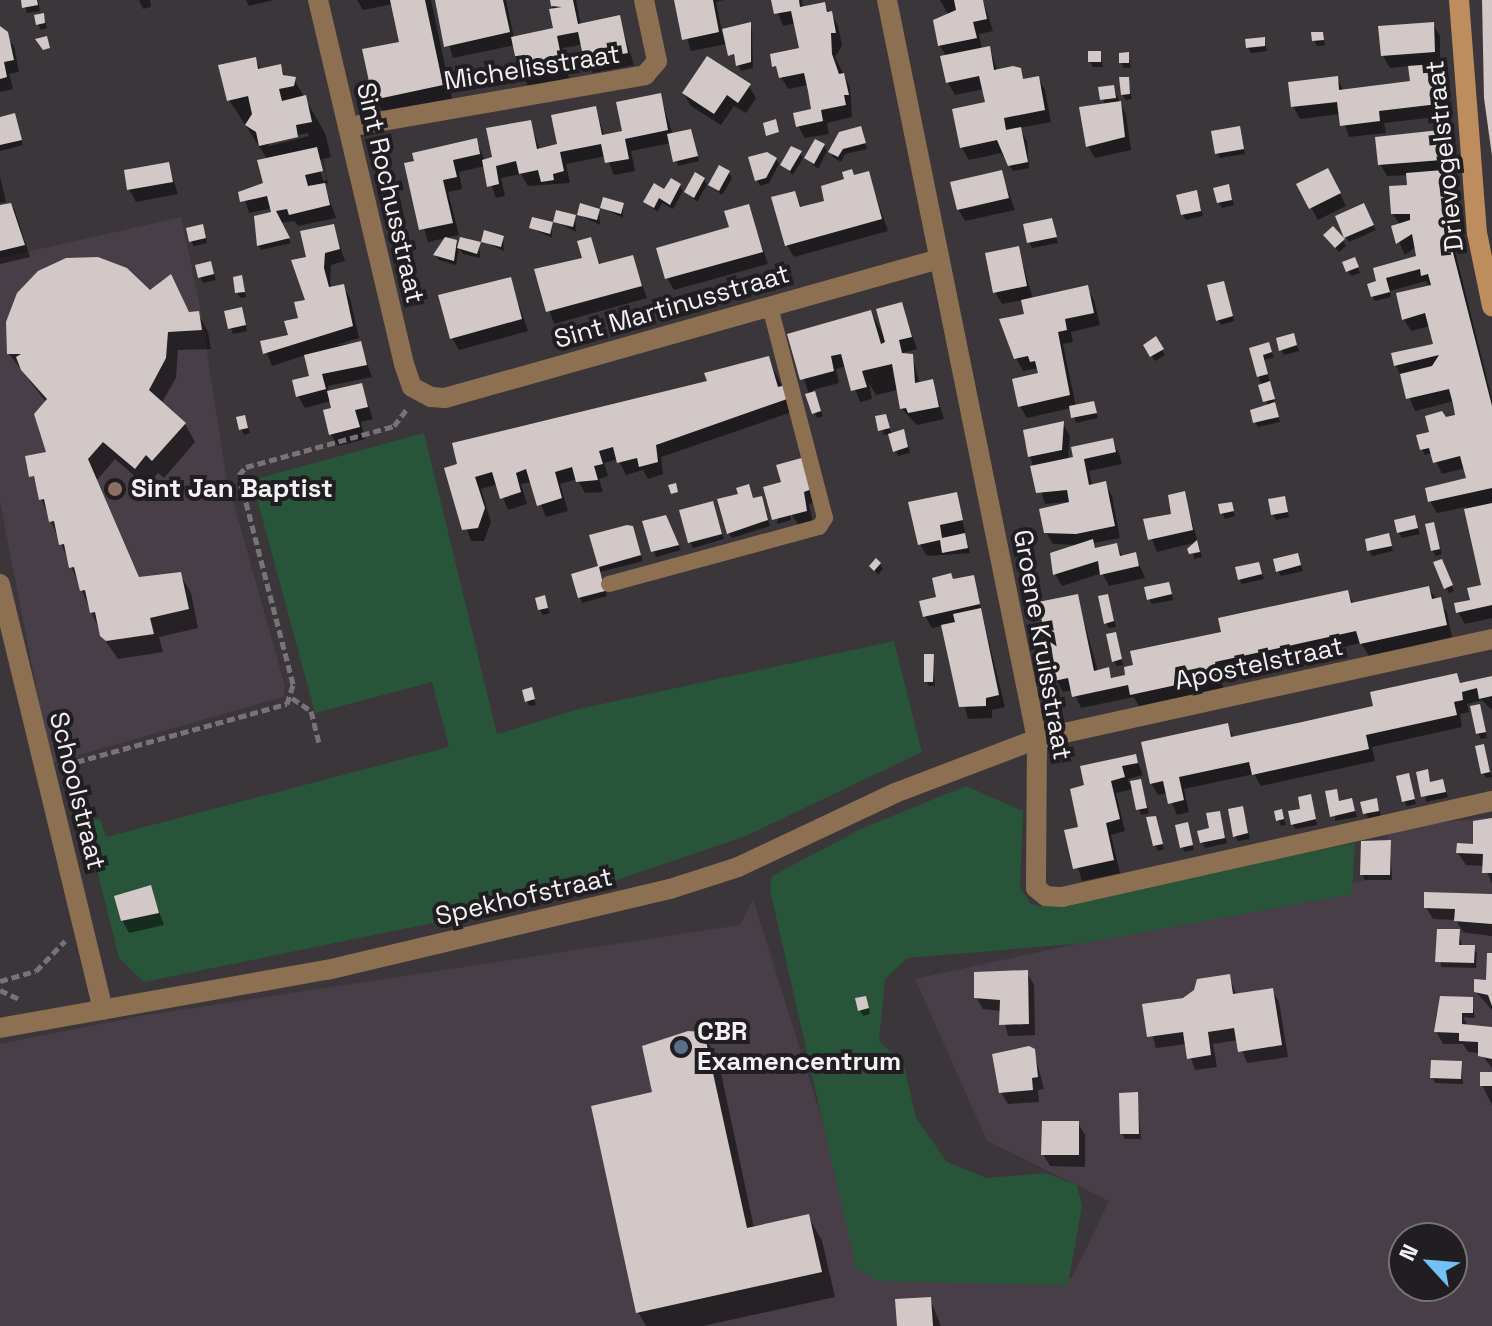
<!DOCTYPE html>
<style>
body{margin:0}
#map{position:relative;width:1492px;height:1326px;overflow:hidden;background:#3a363a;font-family:"Space Grotesk",sans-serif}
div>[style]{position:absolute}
.built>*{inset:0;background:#473e47}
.green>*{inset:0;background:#28543a}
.shadow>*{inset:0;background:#0007}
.building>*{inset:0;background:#d1c8c7}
.path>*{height:5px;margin-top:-2.5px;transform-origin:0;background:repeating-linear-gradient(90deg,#777377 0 8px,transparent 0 12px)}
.lane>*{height:16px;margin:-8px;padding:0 8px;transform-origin:8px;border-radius:8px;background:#8d6f52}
.street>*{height:20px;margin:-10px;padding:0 10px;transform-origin:10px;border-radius:10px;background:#8d6f52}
.secondary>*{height:20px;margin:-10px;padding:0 10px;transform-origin:10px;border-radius:10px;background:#bd8d5d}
.dots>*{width:22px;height:22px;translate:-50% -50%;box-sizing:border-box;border:4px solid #201e20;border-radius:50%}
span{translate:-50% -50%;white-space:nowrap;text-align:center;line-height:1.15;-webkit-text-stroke:8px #201e20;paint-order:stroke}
.street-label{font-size:26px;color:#f4f1f4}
.poi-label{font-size:26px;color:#f4f1f4;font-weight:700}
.left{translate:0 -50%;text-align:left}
.north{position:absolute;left:1388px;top:1222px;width:80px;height:80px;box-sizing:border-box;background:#201e20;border:2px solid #757275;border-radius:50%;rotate:296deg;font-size:22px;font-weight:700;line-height:32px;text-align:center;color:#f4f1f4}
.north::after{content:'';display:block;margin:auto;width:28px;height:36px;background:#72c1f5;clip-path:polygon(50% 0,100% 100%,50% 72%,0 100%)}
</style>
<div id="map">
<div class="built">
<div style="clip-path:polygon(181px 217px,200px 306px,226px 476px,285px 686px,283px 697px,51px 763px,0 502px,0 258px)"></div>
<div style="clip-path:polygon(evenodd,1492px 817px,1492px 1326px,0 1326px,0 1044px,141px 1016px,740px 925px,753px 899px,871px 1276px,1072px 1278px,1109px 1201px,987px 1141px,915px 979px,1367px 880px,1392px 828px,1492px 817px,1404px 1238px,1452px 1238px,1452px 1286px,1404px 1286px,1404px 1238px)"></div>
</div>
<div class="green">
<div style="clip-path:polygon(424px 433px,497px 734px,579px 709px,894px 641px,922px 752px,746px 836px,575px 894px,144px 982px,119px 958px,85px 822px,100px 819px,106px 837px,449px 747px,432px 682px,315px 713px,252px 480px)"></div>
<div style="clip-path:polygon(966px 786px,1023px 811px,1020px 888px,1031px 904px,1039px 906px,1355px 843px,1352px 894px,1085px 943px,907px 958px,885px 979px,879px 1041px,904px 1065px,916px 1118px,947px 1162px,986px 1178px,1045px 1173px,1077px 1185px,1082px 1206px,1068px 1285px,878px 1281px,856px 1268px,770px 890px,772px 876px,865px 827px)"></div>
</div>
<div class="shadow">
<div style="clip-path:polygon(23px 0,38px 0,40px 11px,27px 13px)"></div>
<div style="clip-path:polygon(139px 0,150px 0,151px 7px,143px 9px)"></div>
<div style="clip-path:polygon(246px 0,274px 0,249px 6px)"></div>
<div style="clip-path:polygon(357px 0,431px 0,453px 103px,386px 118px,375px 99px,402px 43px,393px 4px,363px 10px)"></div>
<div style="clip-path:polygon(436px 0,506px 0,514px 38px,555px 30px,552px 0,576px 0,581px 26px,619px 17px,634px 65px,593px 73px,582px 44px,575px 46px,563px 48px,569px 78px,528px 87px,515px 45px,453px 58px)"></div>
<div style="clip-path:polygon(676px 0,724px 0,716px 2px,722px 31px,750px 25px,752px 30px,753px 68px,741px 71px,727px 44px,691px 51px)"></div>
<div style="clip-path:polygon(773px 0,802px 0,803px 8px,824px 4px,838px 25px,842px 46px,835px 57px,850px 87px,852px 117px,827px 123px,829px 134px,805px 138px,798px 126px,813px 111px,808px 85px,788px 89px,781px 77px,801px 49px,796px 23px,783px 26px)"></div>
<div style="clip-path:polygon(940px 0,983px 0,993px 31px,979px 34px,982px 49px,989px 48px,998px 71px,1020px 71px,1018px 81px,1038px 78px,1045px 90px,1051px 122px,1019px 128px,1027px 141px,1029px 168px,1013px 171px,1001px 153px,969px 160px,962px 148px,954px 111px,987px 104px,984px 89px,955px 95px,948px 83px,947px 57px,940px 46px,949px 16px)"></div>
<div style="clip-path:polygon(43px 15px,47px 28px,41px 30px,38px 24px)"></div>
<div style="clip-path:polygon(1433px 24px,1440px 36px,1440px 63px,1432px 64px,1440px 78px,1444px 116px,1384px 123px,1386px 133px,1349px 137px,1341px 114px,1300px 119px,1293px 106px,1337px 78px,1344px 91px,1413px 82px,1410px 66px,1390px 68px,1383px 56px)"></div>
<div style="clip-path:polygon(0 31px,14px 46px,19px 72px,9px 74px,13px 89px,0 92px)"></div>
<div style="clip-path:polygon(1322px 34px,1325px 45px,1317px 46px,1314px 40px)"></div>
<div style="clip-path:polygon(1264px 39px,1267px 51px,1251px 53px,1248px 48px)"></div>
<div style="clip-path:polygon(1100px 53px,1103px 67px,1093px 67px,1090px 62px)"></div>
<div style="clip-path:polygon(1128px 54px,1131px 68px,1124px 68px,1121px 62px)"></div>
<div style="clip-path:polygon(evenodd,255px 59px,261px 70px,280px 66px,287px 79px,295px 81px,325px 133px,331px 157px,323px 159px,328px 183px,324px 184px,336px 218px,298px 226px,294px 221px,279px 223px,291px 243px,261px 250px,258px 245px,274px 214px,272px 208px,249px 213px,242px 190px,265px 184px,268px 160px,229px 100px,255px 59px,308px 133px,309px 136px,269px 146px,269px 141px,308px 133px,255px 59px,318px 160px,322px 160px,327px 180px,323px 181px,318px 160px)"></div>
<div style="clip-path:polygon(1127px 79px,1132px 99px,1126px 100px,1122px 94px)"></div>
<div style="clip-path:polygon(749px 86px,756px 98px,746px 113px,734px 106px,721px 125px,691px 106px,684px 94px)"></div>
<div style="clip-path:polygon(1113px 87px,1126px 115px,1131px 150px,1095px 158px,1088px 146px,1105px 105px,1100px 89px)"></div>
<div style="clip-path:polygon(660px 95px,673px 135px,690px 131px,699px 161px,678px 166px,671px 143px,631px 151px,635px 171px,614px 175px,606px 156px,566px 164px,570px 183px,528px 186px,521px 174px,501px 178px,505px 196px,496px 198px,485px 166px,459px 172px,462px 189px,448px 192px,459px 235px,428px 242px,406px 164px,476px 140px,485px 161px,494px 159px,530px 122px,540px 150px,560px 146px,595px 108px,605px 137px,625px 133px)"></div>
<div style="clip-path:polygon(15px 116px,23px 145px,0 151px,0 117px)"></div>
<div style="clip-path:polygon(1239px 129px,1245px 154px,1220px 158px,1217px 153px)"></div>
<div style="clip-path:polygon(1439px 132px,1446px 144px,1448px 172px,1442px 172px,1449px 184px,1453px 243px,1492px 399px,1492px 618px,1465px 624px,1458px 612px,1483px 587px,1466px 507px,1437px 513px,1430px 501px,1468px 480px,1465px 468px,1442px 474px,1432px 453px,1425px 455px,1422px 449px,1429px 434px,1427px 417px,1458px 417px,1454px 401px,1415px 411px,1396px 365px,1435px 346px,1430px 326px,1411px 331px,1404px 319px,1430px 287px,1426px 281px,1390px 291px,1391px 297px,1375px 301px,1372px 296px,1378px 281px,1418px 258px,1416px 247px,1405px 255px,1393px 228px,1400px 225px,1393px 214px,1409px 187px,1408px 175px,1387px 176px,1380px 164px)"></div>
<div style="clip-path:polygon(863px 134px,867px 149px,845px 154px,841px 162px,833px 157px,830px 152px)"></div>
<div style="clip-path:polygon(824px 146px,827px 151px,818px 169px,806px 158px)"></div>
<div style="clip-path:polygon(800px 153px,803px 158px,793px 175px,782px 165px)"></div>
<div style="clip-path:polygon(776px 159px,779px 164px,769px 183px,760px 186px,757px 180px)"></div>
<div style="clip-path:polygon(168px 164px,178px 194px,136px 202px,129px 189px)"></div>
<div style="clip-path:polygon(1001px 172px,1015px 210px,965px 221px,958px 209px)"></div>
<div style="clip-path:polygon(729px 173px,732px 178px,722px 195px,710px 185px)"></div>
<div style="clip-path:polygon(868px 173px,888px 231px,794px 257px,787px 245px,794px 193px,802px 208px,827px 202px,854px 177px)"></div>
<div style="clip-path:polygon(0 177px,6px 202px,0 203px)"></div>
<div style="clip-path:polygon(704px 179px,707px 185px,697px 202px,686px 192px)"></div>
<div style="clip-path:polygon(1335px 183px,1346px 206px,1318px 220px,1299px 185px)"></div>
<div style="clip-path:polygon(680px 186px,683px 191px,673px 209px,662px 203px,657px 212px,646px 202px)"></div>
<div style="clip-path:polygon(1228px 187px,1234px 205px,1222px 208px,1219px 203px)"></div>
<div style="clip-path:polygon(1196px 193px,1203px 216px,1186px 220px,1183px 215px)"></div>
<div style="clip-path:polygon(623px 204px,623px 218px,603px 208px)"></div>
<div style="clip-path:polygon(1363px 205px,1376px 230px,1349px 242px,1346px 237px)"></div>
<div style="clip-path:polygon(748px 206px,768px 264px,674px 290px,667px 278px,731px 228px)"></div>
<div style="clip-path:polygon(14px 208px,30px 257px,0 264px,0 210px)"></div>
<div style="clip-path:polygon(599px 211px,600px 225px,579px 215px)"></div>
<div style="clip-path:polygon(575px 217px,576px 232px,555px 221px)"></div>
<div style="clip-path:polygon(1051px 220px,1058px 243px,1032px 248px,1029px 242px)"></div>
<div style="clip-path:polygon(551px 224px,552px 238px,531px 228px)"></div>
<div style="clip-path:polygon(333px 226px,345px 261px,331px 265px,330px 282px,332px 289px,343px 286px,350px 298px,359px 338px,336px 345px,360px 343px,372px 377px,328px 386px,329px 393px,361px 385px,373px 419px,361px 422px,365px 439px,338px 446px,331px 434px,331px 401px,305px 408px,298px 396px,311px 378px,306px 355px,272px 366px,263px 343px,290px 336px,300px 320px,307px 302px,293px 262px,309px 258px)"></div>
<div style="clip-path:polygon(205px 232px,207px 243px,194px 246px,191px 241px)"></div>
<div style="clip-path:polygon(503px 237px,504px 251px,483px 241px)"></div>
<div style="clip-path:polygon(590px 240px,601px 266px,632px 257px,647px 298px,554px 324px,536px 270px,585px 260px)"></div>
<div style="clip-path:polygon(1328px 240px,1343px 241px,1346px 246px,1339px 252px)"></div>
<div style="clip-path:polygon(456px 242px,460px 248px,479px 244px,480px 258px,463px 254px,459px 248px,456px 265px,439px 260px,436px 255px)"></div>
<div style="clip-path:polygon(1018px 248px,1033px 299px,1087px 288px,1094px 300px,1100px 325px,1071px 332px,1073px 342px,1063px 344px,1076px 407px,1093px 403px,1098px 418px,1076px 423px,1071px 408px,1027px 418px,1020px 406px,1041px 375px,1037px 368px,1023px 371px,1016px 358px,1026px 316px,1023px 300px,1002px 304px,995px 292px)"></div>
<div style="clip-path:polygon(210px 263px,216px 280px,203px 283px,200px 277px)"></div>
<div style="clip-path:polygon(1357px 265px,1360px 273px,1351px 276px,1348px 271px)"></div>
<div style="clip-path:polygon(171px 277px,190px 314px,198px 313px,208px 332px,211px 349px,178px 350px,176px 378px,161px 404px,185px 424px,195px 442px,164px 478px,158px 473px,146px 486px,115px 459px,97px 480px,140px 579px,180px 574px,191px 593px,198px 628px,159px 637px,163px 652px,118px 659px,102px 636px,41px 499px,27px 458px,48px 453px,46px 402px,9px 354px,150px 293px)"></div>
<div style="clip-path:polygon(241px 278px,246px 297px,240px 298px,237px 292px)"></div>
<div style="clip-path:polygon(510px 279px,528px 331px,459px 350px,452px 338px)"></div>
<div style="clip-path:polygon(1226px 289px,1234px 321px,1221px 325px,1218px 320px)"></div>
<div style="clip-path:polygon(901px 304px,917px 349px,899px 354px,912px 356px,920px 384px,932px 381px,944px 419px,917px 425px,902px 409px,897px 390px,876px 395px,869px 383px,872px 399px,860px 402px,846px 366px,836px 369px,839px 383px,813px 390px,823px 416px,817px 418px,789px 335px,871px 312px,883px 334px)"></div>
<div style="clip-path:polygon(226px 313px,244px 315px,247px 331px,233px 334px)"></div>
<div style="clip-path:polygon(1293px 335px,1299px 351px,1284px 355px,1281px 350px)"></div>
<div style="clip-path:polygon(1156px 339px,1165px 355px,1155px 361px,1145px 346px)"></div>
<div style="clip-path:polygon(1251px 350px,1271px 350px,1274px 357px,1264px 360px,1280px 422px,1258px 427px,1255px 422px,1268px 407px)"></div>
<div style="clip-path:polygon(768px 358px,795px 411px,661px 457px,663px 474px,648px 479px,643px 470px,626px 475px,618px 459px,604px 463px,608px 476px,599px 479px,603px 492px,585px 493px,577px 479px,560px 484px,568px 511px,546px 517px,532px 482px,521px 484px,527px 504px,508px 510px,498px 484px,481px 489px,491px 522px,484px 541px,471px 541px,447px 469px,710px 383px)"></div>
<div style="clip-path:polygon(885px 416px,892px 435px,906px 437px,910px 453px,898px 456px,890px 434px,883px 435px)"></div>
<div style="clip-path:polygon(244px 417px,250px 433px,244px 435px,241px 429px)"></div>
<div style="clip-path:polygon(1063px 424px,1070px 436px,1068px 460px,1112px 441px,1119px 453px,1122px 464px,1089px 471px,1092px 486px,1105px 484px,1112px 496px,1120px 538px,1093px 543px,1097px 550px,1116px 545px,1123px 557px,1135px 555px,1145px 578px,1109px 586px,1102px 573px,1062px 586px,1055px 574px,1081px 545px,1053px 544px,1046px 532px,1067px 502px,1045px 504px,1030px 456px)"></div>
<div style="clip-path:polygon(804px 459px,818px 501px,809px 504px,813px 523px,799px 526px,790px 512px,791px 520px,777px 524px,783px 484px)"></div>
<div style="clip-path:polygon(1184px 493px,1202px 557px,1194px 559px,1193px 543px,1157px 552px,1145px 521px,1174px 515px)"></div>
<div style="clip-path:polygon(956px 494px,970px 553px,927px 556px,920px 544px)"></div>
<div style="clip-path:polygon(740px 496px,764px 504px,770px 526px,732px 538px,728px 533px)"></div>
<div style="clip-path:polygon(1284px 498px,1289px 517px,1276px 520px,1273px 514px)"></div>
<div style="clip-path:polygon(712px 503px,724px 539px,693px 548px,690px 542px)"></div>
<div style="clip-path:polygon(1231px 504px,1235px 516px,1225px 519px,1222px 513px)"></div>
<div style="clip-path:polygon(1414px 518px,1420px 534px,1402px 538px,1399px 533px)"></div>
<div style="clip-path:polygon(668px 522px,681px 550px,656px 557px,645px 523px)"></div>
<div style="clip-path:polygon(1433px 524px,1442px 554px,1436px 556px,1432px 550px)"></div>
<div style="clip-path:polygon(632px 529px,643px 561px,600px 572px,607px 596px,582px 603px,573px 575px,600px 568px,592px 537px)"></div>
<div style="clip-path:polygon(1388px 536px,1393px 551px,1372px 556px,1369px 550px)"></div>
<div style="clip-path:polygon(1297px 555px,1303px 571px,1281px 576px,1278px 571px)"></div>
<div style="clip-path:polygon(880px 564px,883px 569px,878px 575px,872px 566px)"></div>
<div style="clip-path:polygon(1258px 564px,1264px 579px,1242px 584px,1239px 579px)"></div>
<div style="clip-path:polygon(1444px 567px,1454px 591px,1449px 593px,1446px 588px)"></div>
<div style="clip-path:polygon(973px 577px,1005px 707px,992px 710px,992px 718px,968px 719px,944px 625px,932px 628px,925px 616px,954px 581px)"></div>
<div style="clip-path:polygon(1428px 588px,1447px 612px,1452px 637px,1369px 656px,1361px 643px,1220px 674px,1223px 688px,1139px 706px,1134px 697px,1081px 708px,1073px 690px,1063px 692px,1056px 680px,1077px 596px,1098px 672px,1108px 670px,1113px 680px,1223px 633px,1347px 592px,1354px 604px)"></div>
<div style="clip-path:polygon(1171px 589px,1173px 600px,1152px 604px,1149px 599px)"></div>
<div style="clip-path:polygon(1107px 596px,1116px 627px,1109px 628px,1106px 623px)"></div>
<div style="clip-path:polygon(544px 597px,550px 613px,543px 615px,540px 610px)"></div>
<div style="clip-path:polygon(1115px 634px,1123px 665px,1117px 666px,1114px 661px)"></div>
<div style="clip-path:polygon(932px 656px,935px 686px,929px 686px,926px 681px)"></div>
<div style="clip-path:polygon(1456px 675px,1462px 685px,1492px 678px,1492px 710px,1482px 700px,1467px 704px,1469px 712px,1460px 714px,1462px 727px,1372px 747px,1375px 761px,1261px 786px,1254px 774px,1184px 789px,1189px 812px,1177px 815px,1168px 793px,1158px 795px,1151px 783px,1227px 726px,1235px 739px,1376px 707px)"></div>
<div style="clip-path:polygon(531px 690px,536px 705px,530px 706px,527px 701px)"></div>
<div style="clip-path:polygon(1479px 707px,1487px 738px,1481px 739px,1478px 734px)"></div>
<div style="clip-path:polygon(1483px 746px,1492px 777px,1486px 778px,1483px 773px)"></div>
<div style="clip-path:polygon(1135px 756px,1143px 775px,1128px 779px,1129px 784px,1140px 781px,1149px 813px,1141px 815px,1134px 789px,1116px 793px,1125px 831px,1111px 835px,1120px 873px,1082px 881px,1067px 831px,1081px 828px,1086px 787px)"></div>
<div style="clip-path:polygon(1427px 772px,1431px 784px,1442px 781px,1448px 797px,1426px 802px)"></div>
<div style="clip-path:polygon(1408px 776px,1416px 804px,1407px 806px,1404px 801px)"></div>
<div style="clip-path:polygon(1336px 791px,1340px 803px,1351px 800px,1357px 817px,1335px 821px)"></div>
<div style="clip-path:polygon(1310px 796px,1317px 825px,1296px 829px,1292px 824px)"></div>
<div style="clip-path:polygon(1376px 800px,1381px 816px,1368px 819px,1363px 803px)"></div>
<div style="clip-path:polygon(1242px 808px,1250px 839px,1238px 841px,1235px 836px)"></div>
<div style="clip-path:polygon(1281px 811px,1286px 825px,1281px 826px,1276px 812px)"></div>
<div style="clip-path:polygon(1219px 813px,1227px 843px,1205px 848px,1202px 842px)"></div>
<div style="clip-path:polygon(1155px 818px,1164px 849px,1158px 851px,1155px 845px)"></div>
<div style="clip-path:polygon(1492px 819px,1492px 884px,1485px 866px,1466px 865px,1458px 853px,1475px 846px)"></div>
<div style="clip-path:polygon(1187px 825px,1194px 850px,1185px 852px,1182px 847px)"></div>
<div style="clip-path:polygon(1390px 842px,1392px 880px,1365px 880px,1362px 874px)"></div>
<div style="clip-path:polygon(150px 887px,164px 925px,129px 933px,122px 920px)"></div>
<div style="clip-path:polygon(1492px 896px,1492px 936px,1459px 932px,1462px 947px,1477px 952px,1476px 968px,1441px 967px,1439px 931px,1463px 932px,1456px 920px,1433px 919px,1426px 907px)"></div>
<div style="clip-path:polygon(1492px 955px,1492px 1010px,1476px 992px,1488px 982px)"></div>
<div style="clip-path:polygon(1027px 973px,1034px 985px,1035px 1035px,1008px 1036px,1002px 1011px,983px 1009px,976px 997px)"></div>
<div style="clip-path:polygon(1229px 976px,1237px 996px,1272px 990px,1279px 1002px,1288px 1057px,1247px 1063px,1238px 1040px,1213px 1044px,1217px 1067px,1195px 1070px,1186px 1044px,1156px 1048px,1144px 1005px,1192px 996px)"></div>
<div style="clip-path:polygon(1472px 999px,1475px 1018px,1463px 1017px,1468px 1026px,1492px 1028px,1492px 1068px,1480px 1053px,1468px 1052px,1463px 1044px,1443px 1044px,1436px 1031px,1436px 1014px)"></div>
<div style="clip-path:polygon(868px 1003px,870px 1014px,863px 1016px,860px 1010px)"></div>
<div style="clip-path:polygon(703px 1034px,718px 1059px,754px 1228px,808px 1216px,822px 1241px,835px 1297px,703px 1326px,646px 1326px,638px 1312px,655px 1094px)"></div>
<div style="clip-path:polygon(1034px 1051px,1044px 1089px,1038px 1090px,1039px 1102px,1008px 1104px,1001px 1092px)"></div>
<div style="clip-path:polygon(1461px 1063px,1463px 1084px,1435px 1083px,1432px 1077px)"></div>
<div style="clip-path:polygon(1492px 1075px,1492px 1105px,1482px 1085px)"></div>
<div style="clip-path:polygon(1137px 1094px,1141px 1139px,1125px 1139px,1122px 1134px)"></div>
<div style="clip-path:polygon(1078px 1123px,1085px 1135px,1085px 1167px,1050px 1166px,1043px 1154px)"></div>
<div style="clip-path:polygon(930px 1299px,941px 1326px,899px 1326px)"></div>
</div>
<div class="building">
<div style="clip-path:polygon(21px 0,37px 0,38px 5px,22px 8px)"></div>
<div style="clip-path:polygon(390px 0,425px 0,443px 85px,373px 100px,362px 49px,399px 42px)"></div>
<div style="clip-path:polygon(435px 0,503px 0,510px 32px,444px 47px)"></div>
<div style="clip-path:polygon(550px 0,573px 0,578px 24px,620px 15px,628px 53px,584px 61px,578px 32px,567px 34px,557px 36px,563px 66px,519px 75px,511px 37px,553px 28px,549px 9px,562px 7px,551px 6px)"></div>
<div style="clip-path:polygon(674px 0,713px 0,719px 32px,682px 40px)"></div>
<div style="clip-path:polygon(771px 0,799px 0,800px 7px,825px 2px,827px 12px,832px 11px,836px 33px,831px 33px,832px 54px,839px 74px,844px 73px,849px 95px,844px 95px,846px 105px,821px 110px,823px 121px,796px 127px,793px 113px,811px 109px,808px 91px,804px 73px,779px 78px,776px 66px,772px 67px,770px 54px,799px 48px,791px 11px,774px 14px)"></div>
<div style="clip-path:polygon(954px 0,983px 0,987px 19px,973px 22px,977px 38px,938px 46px,933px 20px,956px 10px)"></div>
<div style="clip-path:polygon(1482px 0,1492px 0,1492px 156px,1484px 98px)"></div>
<div style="clip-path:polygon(44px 13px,45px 23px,36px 25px,34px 15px)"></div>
<div style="clip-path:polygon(751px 22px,751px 62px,736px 66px,734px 54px,728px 56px,722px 29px)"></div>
<div style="clip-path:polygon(1434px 22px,1435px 52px,1381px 56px,1378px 26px)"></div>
<div style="clip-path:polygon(0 26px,8px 32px,14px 60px,4px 62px,7px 77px,0 79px)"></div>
<div style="clip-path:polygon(1311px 32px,1323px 32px,1324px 40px,1312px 41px)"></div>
<div style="clip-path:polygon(47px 36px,50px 48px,43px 50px,35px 39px)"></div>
<div style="clip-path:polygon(1265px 37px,1265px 46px,1246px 48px,1245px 39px)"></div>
<div style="clip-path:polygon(990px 46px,994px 70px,1013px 66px,1021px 68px,1023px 79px,1039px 76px,1045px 110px,1004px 118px,1006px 130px,1021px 127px,1028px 162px,1008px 166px,997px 140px,960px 148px,952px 109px,985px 102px,979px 76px,946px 83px,940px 56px)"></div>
<div style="clip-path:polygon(1088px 51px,1101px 51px,1101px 62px,1088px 62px)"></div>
<div style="clip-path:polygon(1129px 52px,1129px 63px,1119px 63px,1119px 53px)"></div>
<div style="clip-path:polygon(707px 56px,751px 84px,738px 103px,727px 95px,714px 114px,682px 93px)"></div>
<div style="clip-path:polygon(256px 57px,258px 69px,281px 64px,283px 75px,296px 77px,294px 86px,279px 89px,282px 101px,306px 95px,312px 122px,296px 125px,298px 137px,259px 146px,256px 132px,245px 125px,252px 114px,248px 96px,227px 101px,218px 65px)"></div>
<div style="clip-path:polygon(1434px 64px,1438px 104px,1379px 111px,1380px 121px,1340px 126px,1337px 102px,1291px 107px,1288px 82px,1338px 76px,1339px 90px,1410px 81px,1408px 66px)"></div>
<div style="clip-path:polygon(1119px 77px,1129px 77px,1130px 94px,1121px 95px)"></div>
<div style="clip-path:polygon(1114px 85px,1116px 98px,1100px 100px,1098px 87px)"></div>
<div style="clip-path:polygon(661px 93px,668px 130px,625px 139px,629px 159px,605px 163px,601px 144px,560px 152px,564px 171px,553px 174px,554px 180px,541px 182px,538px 170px,519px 174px,516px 161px,496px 166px,499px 184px,487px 187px,482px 160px,492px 157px,486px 128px,531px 120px,537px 149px,557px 144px,551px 115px,596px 106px,602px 135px,622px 131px,616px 102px)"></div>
<div style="clip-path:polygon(1121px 101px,1125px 137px,1086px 147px,1079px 107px)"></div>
<div style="clip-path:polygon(15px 113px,22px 140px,0 145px,0 117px)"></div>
<div style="clip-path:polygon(776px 119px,779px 132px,766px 136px,763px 123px)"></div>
<div style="clip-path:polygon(861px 126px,866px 143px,843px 149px,838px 157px,828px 152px,839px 132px)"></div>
<div style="clip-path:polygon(1240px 126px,1244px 149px,1215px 154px,1211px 131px)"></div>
<div style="clip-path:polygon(691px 129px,698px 156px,673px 162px,667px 134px)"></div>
<div style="clip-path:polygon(1440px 130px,1442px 160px,1378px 165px,1375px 137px)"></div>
<div style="clip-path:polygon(477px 138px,480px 154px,453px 160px,457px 177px,443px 180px,453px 223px,419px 230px,404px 163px,414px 161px,412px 153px)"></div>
<div style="clip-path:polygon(815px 139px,825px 144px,814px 164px,804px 158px)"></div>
<div style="clip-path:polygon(791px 146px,802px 151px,790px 171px,780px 165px)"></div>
<div style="clip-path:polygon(317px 147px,323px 171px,305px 175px,308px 186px,325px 183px,330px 205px,289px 215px,287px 209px,276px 211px,290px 238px,257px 246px,254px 216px,271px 212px,267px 196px,240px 202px,238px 192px,263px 183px,257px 160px)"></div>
<div style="clip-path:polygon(767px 152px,777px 158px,766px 178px,755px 181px,748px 157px)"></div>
<div style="clip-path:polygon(169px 162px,173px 182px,127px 190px,124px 170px)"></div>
<div style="clip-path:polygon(719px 165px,730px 171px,719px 191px,708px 185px)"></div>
<div style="clip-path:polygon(1328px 168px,1341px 193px,1309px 209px,1296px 184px)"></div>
<div style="clip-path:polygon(852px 169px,854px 175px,869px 171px,882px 219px,785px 246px,771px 197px,795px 191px,800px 207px,824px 201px,821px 186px,844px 179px,842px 172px)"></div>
<div style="clip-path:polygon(1002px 170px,1009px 198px,957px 210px,950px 182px)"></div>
<div style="clip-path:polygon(1443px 170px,1447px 229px,1492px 406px,1492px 488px,1428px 502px,1425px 488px,1466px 478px,1460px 456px,1433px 463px,1429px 448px,1420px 450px,1416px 435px,1429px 432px,1425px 416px,1442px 411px,1446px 417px,1455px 415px,1453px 404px,1449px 389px,1406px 399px,1400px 374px,1432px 366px,1439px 355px,1394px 366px,1391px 353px,1433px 344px,1425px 313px,1402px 320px,1396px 293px,1431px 285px,1428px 274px,1421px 276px,1420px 269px,1386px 278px,1390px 292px,1371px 297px,1367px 284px,1376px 281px,1373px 268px,1416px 256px,1412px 234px,1396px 244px,1391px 226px,1410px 220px,1410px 214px,1391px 214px,1389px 186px,1407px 185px,1406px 173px)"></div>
<div style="clip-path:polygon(695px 172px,705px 178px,694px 198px,684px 192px)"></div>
<div style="clip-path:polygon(671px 178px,681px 184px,670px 205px,659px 198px,654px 208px,643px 202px,654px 183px,664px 189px)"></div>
<div style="clip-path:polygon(1229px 184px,1232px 200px,1217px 203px,1213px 188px)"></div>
<div style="clip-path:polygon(1197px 190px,1201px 211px,1181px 215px,1176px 195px)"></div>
<div style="clip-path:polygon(603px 197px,624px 203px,621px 214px,600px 208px)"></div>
<div style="clip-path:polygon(11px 203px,25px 245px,0 251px,0 205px)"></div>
<div style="clip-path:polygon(580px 203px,600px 209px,597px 220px,577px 215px)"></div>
<div style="clip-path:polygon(1364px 203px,1374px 225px,1344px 238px,1335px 216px)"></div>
<div style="clip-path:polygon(749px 204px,763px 252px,665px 279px,656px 248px,729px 227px,724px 211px)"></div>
<div style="clip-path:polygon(556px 210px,576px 215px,573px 227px,553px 222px)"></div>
<div style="clip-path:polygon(532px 217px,553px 222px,550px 234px,529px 228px)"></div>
<div style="clip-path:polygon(1052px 218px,1057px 237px,1027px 243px,1023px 224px)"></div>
<div style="clip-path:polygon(203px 224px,206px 238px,189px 242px,186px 228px)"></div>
<div style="clip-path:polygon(334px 224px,340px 249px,325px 253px,324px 268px,329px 287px,344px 284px,353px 326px,263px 354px,260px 341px,288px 335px,284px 321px,298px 318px,294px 302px,305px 300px,291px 260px,306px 257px,300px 231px)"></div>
<div style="clip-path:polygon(1333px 226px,1345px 239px,1335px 248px,1323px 235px)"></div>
<div style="clip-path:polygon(484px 230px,504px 236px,501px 247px,481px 242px)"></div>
<div style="clip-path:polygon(445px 237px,457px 240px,454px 261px,433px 255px)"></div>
<div style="clip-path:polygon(460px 237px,481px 242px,477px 254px,457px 248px)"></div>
<div style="clip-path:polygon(591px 237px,599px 264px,633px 255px,642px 286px,546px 312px,534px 269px,582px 258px,577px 241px)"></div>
<div style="clip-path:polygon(1019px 246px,1027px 286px,993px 293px,985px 253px)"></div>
<div style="clip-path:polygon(98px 257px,127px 268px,150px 290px,171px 274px,189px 312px,199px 311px,202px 330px,168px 332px,166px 358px,149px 390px,186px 423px,152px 461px,146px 455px,135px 469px,103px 442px,88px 459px,139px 577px,181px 572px,189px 609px,150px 618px,154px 634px,106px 641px,100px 636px,95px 612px,90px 613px,85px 590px,80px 591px,74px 567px,69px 568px,64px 544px,59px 545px,54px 521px,49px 522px,44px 499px,39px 500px,34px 476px,29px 477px,25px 456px,46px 452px,34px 414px,47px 399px,21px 370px,16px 357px,21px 354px,7px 354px,6px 322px,17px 293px,38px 271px,66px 258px)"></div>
<div style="clip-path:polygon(1355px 257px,1359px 267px,1346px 272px,1342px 262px)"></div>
<div style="clip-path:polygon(211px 261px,214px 274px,198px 278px,195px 265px)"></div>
<div style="clip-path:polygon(242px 275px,245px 292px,235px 293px,233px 277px)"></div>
<div style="clip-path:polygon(511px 277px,522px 319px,450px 339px,438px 295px)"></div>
<div style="clip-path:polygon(1224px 281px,1233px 316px,1216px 321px,1207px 285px)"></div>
<div style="clip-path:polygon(1088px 285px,1094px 313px,1065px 319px,1067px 330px,1058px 332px,1070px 395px,1018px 407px,1012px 379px,1038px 373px,1035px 361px,1030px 362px,1028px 356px,1014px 359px,999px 319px,1024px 314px,1021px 300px)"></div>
<div style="clip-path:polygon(902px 302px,912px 337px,899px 340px,902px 353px,913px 354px,915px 383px,933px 379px,939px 407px,908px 413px,906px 408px,900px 409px,892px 364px,862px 371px,867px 387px,851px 391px,841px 354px,831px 356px,834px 371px,800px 380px,787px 334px,871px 310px,881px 344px,885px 342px,876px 309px)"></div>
<div style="clip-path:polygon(242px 307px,246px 325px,228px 329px,224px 311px)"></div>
<div style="clip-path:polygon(1294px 333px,1297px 345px,1279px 351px,1276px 338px)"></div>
<div style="clip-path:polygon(1156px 336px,1164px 349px,1150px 357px,1143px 345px)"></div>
<div style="clip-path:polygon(361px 341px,367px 365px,322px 374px,326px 389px,296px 397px,292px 380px,309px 376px,304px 355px)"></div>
<div style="clip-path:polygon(1269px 342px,1272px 352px,1263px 355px,1268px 374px,1257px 377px,1249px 348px)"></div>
<div style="clip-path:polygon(769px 356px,778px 387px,786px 385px,790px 398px,656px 445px,658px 462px,639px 467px,637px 458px,617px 463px,613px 447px,599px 451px,603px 464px,594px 466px,598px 480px,576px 482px,572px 467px,555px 472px,562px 498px,537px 506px,526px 469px,516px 473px,521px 492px,500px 499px,492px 472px,475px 477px,485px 508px,478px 528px,462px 530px,444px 468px,457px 464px,452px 443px,707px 381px,704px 373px)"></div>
<div style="clip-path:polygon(1270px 381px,1275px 399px,1263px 402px,1258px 385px)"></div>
<div style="clip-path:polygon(362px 383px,368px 407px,355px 410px,360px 427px,329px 435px,323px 410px,331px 408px,327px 391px)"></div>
<div style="clip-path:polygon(815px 391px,821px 411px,812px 414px,805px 394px)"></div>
<div style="clip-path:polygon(1094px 401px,1097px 413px,1071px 418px,1069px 406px)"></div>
<div style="clip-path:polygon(1275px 402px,1279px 417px,1253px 423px,1250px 410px)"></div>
<div style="clip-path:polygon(886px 414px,890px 428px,878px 431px,875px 416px)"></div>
<div style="clip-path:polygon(245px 415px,248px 428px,239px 430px,236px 417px)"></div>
<div style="clip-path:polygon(1064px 421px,1062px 450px,1028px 457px,1023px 430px)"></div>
<div style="clip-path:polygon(904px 429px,908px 447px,893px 452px,888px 434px)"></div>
<div style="clip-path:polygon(1113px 438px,1116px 452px,1084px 459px,1089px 485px,1106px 481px,1115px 526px,1076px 534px,1044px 533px,1039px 509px,1069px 502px,1067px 490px,1036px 493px,1030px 466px,1073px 457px,1071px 447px)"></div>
<div style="clip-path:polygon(805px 457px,812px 489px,804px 492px,807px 511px,772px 520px,763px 487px,781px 482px,776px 465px)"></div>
<div style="clip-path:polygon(676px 483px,678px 492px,671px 494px,668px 485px)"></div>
<div style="clip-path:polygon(749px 484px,753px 498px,762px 496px,768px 520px,727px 534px,717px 499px,738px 494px,736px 488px)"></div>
<div style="clip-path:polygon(1185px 491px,1193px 530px,1148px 540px,1143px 519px,1171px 514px,1168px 495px)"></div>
<div style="clip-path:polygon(957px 492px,963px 520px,940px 525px,942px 538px,965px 533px,968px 548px,942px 553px,940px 540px,918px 545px,908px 502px)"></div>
<div style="clip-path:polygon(1285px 496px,1288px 512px,1271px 515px,1268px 499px)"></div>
<div style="clip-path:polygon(713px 501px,722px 534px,688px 543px,679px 510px)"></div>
<div style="clip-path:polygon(1232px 502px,1234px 511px,1220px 514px,1218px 504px)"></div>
<div style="clip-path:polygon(1492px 503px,1492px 605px,1456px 613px,1454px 603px,1470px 600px,1467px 588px,1481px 585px,1464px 509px)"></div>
<div style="clip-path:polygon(666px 515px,679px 545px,651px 552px,642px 521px)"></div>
<div style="clip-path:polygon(1415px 515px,1418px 528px,1397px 533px,1394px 520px)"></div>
<div style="clip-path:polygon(1434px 522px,1440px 549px,1431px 551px,1425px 524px)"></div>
<div style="clip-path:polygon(627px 525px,633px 526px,641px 555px,599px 567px,605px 591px,578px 598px,571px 574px,598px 566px,589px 535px)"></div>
<div style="clip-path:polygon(1389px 533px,1392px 546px,1367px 551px,1365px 539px)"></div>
<div style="clip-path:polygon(1093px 539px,1095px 548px,1117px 543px,1120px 556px,1136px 552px,1139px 566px,1100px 575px,1098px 561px,1053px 575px,1050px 553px)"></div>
<div style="clip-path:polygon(1197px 540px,1200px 552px,1189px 554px,1187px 549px)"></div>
<div style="clip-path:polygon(1298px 553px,1301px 565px,1276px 572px,1273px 559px)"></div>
<div style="clip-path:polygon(876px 558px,881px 563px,874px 571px,869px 566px)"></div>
<div style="clip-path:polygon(1442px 559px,1453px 585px,1444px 589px,1433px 562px)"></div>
<div style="clip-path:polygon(1259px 562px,1262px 574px,1238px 580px,1235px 567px)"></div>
<div style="clip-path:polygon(951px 573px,953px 579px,974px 575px,980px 604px,923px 617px,919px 601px,936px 597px,932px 578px)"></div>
<div style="clip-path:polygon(1169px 582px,1172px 594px,1147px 600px,1144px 587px)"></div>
<div style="clip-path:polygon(1429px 586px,1432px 599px,1441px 597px,1447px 625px,1360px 644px,1356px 631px,1247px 655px,1215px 662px,1218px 676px,1130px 695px,1128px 685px,1072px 697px,1068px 678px,1054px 681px,1038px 602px,1078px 594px,1094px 671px,1109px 667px,1111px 678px,1125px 675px,1124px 667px,1133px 665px,1130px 651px,1221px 632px,1218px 618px,1348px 590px,1351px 603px)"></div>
<div style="clip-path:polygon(1108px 594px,1114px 621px,1104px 624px,1098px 596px)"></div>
<div style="clip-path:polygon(545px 595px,548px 608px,538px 610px,535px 598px)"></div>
<div style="clip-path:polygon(981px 608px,999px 695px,986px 698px,986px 706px,959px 707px,941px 625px,955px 622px,953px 614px)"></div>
<div style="clip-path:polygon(1116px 632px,1122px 659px,1112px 662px,1106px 634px)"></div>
<div style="clip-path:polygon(924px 654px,934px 654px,933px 682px,924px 682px)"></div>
<div style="clip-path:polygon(1457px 673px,1460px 683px,1492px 676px,1492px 696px,1479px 699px,1477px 688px,1462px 692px,1463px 700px,1454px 702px,1457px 715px,1366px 735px,1369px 749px,1252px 775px,1249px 762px,1179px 777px,1184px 800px,1168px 804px,1163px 781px,1150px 784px,1141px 742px,1228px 723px,1231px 737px,1302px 722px,1373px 706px,1370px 692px)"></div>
<div style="clip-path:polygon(532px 687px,535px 699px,525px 702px,522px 690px)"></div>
<div style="clip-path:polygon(1480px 704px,1486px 732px,1476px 734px,1470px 706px)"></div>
<div style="clip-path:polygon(1484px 744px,1490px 772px,1481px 774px,1475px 746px)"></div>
<div style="clip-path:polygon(1136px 754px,1138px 763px,1122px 766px,1125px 777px,1111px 781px,1120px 819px,1106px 823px,1114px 860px,1073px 869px,1064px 830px,1078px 827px,1070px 789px,1084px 785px,1080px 766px)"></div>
<div style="clip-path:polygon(1428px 769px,1430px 782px,1443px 779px,1446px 792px,1421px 797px,1416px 772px)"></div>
<div style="clip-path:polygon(1409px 773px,1415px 799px,1402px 802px,1396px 776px)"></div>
<div style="clip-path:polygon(1141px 779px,1147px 808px,1136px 810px,1130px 781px)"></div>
<div style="clip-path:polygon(1337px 789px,1339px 801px,1352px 798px,1355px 811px,1330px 817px,1325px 791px)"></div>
<div style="clip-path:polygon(1311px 794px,1316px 819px,1291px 825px,1288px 811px,1300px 809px,1298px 797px)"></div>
<div style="clip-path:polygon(1377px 798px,1379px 811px,1363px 814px,1360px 802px)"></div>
<div style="clip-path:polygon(1243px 806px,1248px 833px,1233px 837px,1228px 809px)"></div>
<div style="clip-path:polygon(1282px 809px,1284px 819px,1276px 821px,1274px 811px)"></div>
<div style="clip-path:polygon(1220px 811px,1225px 838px,1200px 843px,1197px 831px,1209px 828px,1206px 813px)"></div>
<div style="clip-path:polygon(1156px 816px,1163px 844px,1153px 846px,1146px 817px)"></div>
<div style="clip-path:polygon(1492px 818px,1492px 873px,1482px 873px,1483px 854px,1456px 853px,1457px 843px,1473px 844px,1473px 821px)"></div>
<div style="clip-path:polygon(1188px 822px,1193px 845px,1180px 848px,1175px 825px)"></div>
<div style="clip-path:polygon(1391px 840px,1390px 875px,1360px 875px,1361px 841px)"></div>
<div style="clip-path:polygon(151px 885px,159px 913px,121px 921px,114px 896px)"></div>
<div style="clip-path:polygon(1424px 892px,1492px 894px,1492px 924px,1454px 921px,1455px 909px,1424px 908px)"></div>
<div style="clip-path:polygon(1437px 929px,1460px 929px,1459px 945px,1475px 945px,1474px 963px,1435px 962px)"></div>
<div style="clip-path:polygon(1487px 953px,1492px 953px,1492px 1006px,1488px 995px,1474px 992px,1474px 979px,1486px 980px)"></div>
<div style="clip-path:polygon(1028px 970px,1029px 1024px,999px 1025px,1000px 1000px,974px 998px,974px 972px)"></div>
<div style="clip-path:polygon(1230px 974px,1233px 994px,1273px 988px,1282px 1045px,1238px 1052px,1234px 1028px,1208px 1032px,1211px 1055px,1187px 1059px,1183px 1032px,1147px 1037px,1142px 1004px,1183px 998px,1194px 990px,1197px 979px)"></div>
<div style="clip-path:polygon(866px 996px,869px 1008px,858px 1011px,855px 998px)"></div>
<div style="clip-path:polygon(1440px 996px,1473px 997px,1473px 1013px,1462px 1013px,1462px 1024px,1492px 1027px,1492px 1059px,1478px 1056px,1478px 1042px,1459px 1041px,1459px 1033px,1434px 1032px)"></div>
<div style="clip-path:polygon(688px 1031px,704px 1032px,747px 1228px,809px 1214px,822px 1272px,636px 1313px,591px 1106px,652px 1092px,642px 1046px)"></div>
<div style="clip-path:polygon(1029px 1046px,1035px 1049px,1038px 1077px,1032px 1078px,1033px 1090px,999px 1093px,992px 1054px)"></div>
<div style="clip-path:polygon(1431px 1060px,1462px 1061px,1461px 1079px,1430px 1078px)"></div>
<div style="clip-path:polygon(1480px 1072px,1492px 1072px,1492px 1086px,1480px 1086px)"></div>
<div style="clip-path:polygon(1138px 1092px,1139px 1134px,1120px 1134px,1119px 1093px)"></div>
<div style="clip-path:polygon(1042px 1121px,1079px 1121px,1079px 1155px,1041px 1155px)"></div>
<div style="clip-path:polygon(931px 1297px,933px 1326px,897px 1326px,895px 1299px)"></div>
</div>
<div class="path">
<div style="left:292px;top:698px;width:23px;rotate:34deg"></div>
<div style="left:311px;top:711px;width:36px;rotate:76deg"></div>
<div style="left:65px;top:765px;width:230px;rotate:-15.4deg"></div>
<div style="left:287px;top:704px;width:21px;rotate:-73deg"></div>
<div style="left:293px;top:684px;width:216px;rotate:-104.5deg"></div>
<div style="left:239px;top:475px;width:11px;rotate:-49deg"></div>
<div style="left:246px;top:467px;width:154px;rotate:-15.5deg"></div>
<div style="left:394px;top:426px;width:21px;rotate:-53deg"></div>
<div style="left:0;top:981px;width:37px;rotate:-16deg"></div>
<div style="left:36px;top:971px;width:42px;rotate:-46deg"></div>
<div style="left:0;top:990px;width:23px;rotate:25deg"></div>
</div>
<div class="lane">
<div style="left:609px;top:584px;width:218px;rotate:-15.2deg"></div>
<div style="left:819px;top:527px;width:11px;rotate:-56deg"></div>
<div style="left:825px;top:518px;width:218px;rotate:-104.6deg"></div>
</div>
<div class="street">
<div style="left:318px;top:0;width:374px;rotate:76.7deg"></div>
<div style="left:404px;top:364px;width:24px;rotate:71deg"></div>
<div style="left:412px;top:387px;width:21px;rotate:28deg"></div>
<div style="left:431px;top:397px;width:14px;rotate:4deg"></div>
<div style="left:445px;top:398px;width:513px;rotate:-15.72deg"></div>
<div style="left:887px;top:0;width:754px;rotate:78.53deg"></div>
<div style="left:1037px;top:739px;width:149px;rotate:90.4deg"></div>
<div style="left:1036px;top:888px;width:13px;rotate:39deg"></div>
<div style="left:1046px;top:896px;width:16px;rotate:4deg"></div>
<div style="left:1062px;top:897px;width:441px;rotate:-12.6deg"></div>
<div style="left:348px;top:127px;width:302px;rotate:-9.9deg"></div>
<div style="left:645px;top:75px;width:18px;rotate:-49deg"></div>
<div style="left:657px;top:61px;width:62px;rotate:-102deg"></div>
<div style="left:0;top:584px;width:438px;rotate:76.4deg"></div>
<div style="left:0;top:1028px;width:332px;rotate:-10.1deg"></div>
<div style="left:327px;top:970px;width:352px;rotate:-13.3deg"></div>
<div style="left:670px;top:889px;width:71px;rotate:-17.9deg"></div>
<div style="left:738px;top:867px;width:174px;rotate:-25.2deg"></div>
<div style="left:895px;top:793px;width:152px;rotate:-20.8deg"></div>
<div style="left:1037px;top:739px;width:466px;rotate:-12.4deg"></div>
</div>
<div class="secondary">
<div style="left:1459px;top:0;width:234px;rotate:85.6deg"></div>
<div style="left:1477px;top:233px;width:75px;rotate:78.4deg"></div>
</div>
<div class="dots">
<div style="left:115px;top:489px;background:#8d6e63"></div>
<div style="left:681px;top:1047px;background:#5c6f8a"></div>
</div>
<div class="street-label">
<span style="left:532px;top:68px;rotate:-9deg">Michelisstraat</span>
<span style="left:1445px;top:156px;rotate:-96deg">Drievogelstraat</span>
<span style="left:390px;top:193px;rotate:77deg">Sint Rochusstraat</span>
<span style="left:672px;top:307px;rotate:-16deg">Sint Martinusstraat</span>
<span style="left:1042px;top:645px;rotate:80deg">Groene Kruisstraat</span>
<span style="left:1259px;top:664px;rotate:-12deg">Apostelstraat</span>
<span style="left:77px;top:791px;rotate:76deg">Schoolstraat</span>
<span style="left:524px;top:897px;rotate:-13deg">Spekhofstraat</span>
</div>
<div class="poi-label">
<span class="left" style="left:131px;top:489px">Sint Jan Baptist</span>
<span class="left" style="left:697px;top:1047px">CBR<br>Examencentrum</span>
</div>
<div class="north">N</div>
</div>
